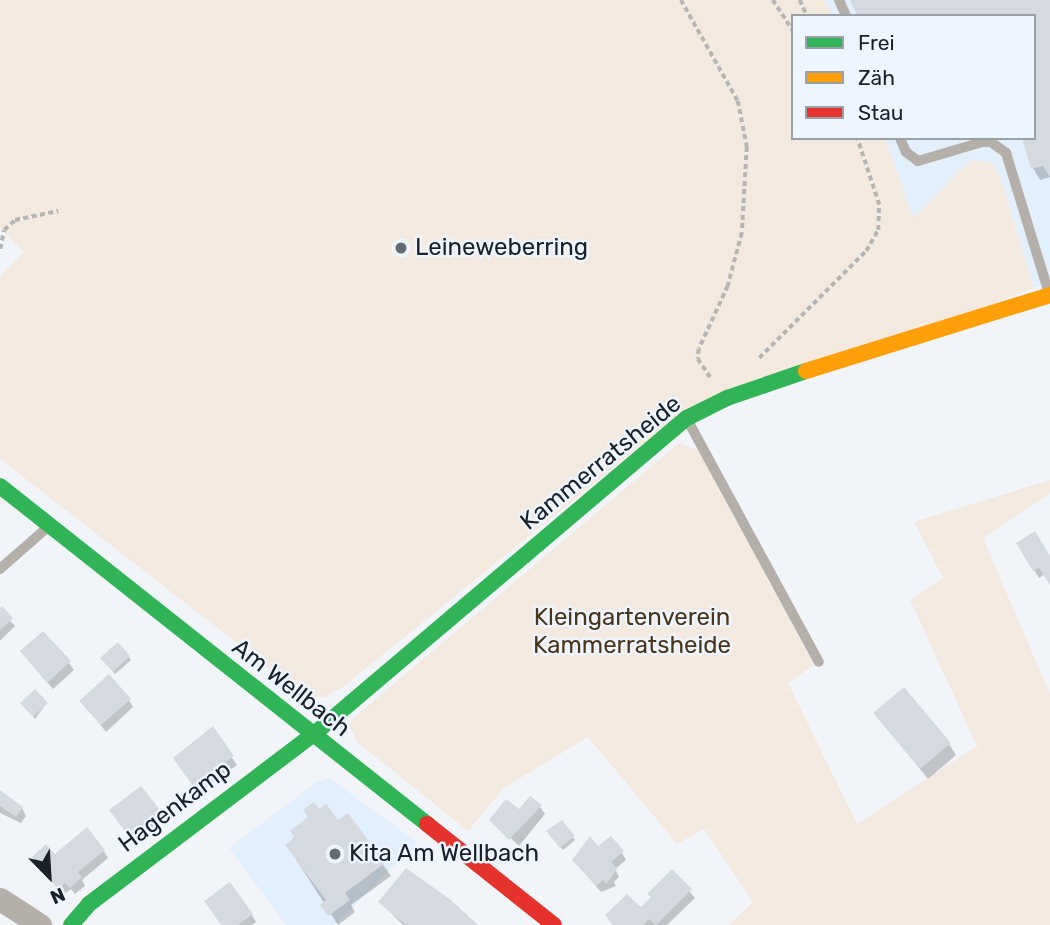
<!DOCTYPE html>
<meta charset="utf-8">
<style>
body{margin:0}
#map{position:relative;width:1050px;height:925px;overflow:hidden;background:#f1f5fa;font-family:Rubik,sans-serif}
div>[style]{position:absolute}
.built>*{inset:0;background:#e2effd}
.green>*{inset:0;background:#f4e9de}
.shadow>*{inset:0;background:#0003}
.building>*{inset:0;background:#d5dae0}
.path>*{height:3.5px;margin-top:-1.75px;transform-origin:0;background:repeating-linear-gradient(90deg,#b6b5b4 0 5px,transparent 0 8.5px)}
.lane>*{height:10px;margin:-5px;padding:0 5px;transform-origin:5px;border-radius:5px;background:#b5afaa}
.street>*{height:23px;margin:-11.5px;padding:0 11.5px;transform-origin:11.5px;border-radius:11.5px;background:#b5afaa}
.fast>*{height:16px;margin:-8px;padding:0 8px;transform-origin:8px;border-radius:8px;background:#30b455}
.slow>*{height:16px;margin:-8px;padding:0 8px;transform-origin:8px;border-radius:8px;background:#ff9f0a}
.jam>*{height:16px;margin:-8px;padding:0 8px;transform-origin:8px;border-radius:8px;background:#e5322d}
.dots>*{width:19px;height:19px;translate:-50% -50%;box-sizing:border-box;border:4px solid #edf5fe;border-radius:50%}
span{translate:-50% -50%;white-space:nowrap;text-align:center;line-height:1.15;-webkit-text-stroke:5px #edf5fe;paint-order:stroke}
.poi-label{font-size:24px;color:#1a2128}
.left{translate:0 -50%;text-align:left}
.street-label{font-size:24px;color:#1a2128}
.park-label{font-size:24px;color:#4c3417}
.legend{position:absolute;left:791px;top:14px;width:245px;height:126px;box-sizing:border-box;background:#edf5fe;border:2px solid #99a0a8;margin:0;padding:9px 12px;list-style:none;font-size:21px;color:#1a2128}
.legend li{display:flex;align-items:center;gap:14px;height:35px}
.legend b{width:35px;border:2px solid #99a0a8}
.north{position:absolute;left:14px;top:841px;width:70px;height:70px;-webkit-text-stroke:5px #edf5fe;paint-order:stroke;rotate:156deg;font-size:19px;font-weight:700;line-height:28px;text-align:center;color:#1a2128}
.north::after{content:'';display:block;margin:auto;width:24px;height:32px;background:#1a2128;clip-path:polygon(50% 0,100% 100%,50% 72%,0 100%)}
</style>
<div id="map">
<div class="built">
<div style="clip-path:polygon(825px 0,1050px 0,1050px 283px,1034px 288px,1001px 179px,974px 160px,913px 218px,885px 138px,1034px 138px,1034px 16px,832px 16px)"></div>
<div style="clip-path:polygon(329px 778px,417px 842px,335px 925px,286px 925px,229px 848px,317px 782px)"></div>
</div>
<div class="green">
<div style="clip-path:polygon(0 0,825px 0,832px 16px,793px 16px,793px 138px,885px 138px,913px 218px,965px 165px,974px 160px,992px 163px,1001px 179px,1034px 288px,666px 425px,343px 687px,324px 697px,306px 697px,0 459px,0 276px,24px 252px,0 229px)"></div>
<div style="clip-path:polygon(679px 443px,698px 450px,814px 665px,788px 683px,857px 824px,977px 746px,910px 600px,943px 578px,914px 522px,1050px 480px,1050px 493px,983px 538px,1050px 694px,1050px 925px,729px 925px,753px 902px,704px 829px,677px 844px,588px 737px,504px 788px,468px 831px,357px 742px,350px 727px,352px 719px)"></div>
</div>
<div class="shadow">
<div style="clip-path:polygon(852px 0,1050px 0,1050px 177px,1040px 180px,1033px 168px,1034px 16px)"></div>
<div style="clip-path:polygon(1018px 543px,1050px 559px,1050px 583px,1045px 574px,1039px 578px)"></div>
<div style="clip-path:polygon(0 610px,15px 626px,0 641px)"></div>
<div style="clip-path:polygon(118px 644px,131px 660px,115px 674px,104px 661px)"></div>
<div style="clip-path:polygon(22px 652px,69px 663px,74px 670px,53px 689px)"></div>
<div style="clip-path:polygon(129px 700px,133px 707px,106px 732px,82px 701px)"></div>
<div style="clip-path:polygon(46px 704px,35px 719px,24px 706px)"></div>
<div style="clip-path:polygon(875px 713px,949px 744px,956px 755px,928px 779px)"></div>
<div style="clip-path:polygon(212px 729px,237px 765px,199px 793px,179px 766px)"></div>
<div style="clip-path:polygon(141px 788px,163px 819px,134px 841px,116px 818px)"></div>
<div style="clip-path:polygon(0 794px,22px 808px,26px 816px,21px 823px,0 813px)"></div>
<div style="clip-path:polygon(540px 807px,545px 814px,519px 846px,491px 820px)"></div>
<div style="clip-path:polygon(319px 812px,338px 822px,348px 815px,391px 876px,351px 905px,355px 912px,338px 925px,287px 845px)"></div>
<div style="clip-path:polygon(550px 834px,573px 837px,575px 840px,563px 850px)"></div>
<div style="clip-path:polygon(598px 848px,622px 853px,626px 860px,615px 869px,619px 877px,614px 882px,616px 886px,601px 892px,574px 860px)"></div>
<div style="clip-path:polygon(104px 851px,108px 858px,82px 880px,85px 886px,75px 894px,71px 889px,63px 895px,38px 864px,54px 857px)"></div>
<div style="clip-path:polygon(672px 871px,695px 898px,667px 925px,614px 925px,641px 910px)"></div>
<div style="clip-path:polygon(380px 902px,475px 925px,403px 925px)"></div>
<div style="clip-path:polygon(252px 915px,256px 922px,252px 925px,222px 925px)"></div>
</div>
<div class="building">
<div style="clip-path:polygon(850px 0,1050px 0,1050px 177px,1043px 166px,1031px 169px,1022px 138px,1034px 138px,1034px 16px,857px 16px)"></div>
<div style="clip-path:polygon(1035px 531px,1050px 556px,1050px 585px,1039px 568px,1033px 571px,1016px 543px)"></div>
<div style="clip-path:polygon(2px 606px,13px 618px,0 630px,0 608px)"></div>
<div style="clip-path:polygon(43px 631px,71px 661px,47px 683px,20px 651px)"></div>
<div style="clip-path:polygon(118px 642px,130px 656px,113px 672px,100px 658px)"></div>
<div style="clip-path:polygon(109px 674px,131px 699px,101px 725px,79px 701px)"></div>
<div style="clip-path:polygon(904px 687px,951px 743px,920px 769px,873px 713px)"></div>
<div style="clip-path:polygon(35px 689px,48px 703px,33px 717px,20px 703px)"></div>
<div style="clip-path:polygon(213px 726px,234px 756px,193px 786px,173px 758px)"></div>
<div style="clip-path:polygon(141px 786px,160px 810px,128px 835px,109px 810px)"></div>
<div style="clip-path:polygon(0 790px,23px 807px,16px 817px,0 806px)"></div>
<div style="clip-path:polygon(530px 796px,542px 805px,509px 840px,489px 820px,506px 799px,519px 809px)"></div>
<div style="clip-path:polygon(314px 802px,319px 809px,326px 804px,338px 820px,348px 813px,385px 863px,345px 893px,350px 900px,328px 916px,320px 905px,326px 900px,285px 845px,295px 838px,290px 831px,308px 817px,303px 810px)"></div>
<div style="clip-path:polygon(562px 820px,575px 836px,560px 848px,546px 831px)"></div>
<div style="clip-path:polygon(87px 827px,105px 850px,78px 872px,82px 877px,70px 888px,65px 883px,58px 889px,32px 857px,46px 844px,55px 854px)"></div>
<div style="clip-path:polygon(590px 836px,598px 846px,611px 836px,624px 851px,611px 862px,617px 869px,606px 884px,603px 880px,596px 886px,572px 860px)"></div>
<div style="clip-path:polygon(406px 868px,451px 900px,478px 925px,406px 925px,378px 902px)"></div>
<div style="clip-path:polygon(672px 869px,692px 889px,656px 925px,649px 919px,643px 925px,613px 925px,605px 915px,627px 894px,641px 907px,651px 897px,647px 894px)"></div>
<div style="clip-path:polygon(230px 882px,253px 914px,238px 925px,221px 925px,204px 901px)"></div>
</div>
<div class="path">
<div style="left:681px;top:0;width:116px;rotate:60.6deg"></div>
<div style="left:738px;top:101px;width:47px;rotate:78.9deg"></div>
<div style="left:747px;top:147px;width:86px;rotate:93.3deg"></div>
<div style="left:742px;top:233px;width:55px;rotate:104.8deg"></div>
<div style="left:728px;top:286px;width:69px;rotate:114.7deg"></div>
<div style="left:699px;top:349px;width:10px;rotate:96deg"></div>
<div style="left:698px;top:359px;width:22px;rotate:56deg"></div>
<div style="left:773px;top:0;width:37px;rotate:57deg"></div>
<div style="left:800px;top:0;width:17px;rotate:66deg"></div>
<div style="left:0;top:249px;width:19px;rotate:-78deg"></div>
<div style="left:4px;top:230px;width:15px;rotate:-42deg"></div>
<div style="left:15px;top:220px;width:44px;rotate:-11.8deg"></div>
<div style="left:759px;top:358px;width:151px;rotate:-45deg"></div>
<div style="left:866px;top:251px;width:24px;rotate:-60deg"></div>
<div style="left:878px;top:230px;width:25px;rotate:-88deg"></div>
<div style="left:879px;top:205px;width:71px;rotate:-108.2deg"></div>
</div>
<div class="lane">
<div style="left:839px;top:0;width:17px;rotate:66deg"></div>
<div style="left:900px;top:138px;width:15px;rotate:67deg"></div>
<div style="left:906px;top:152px;width:15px;rotate:37deg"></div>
<div style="left:918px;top:161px;width:67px;rotate:-16.5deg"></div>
<div style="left:982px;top:142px;width:9px"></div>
<div style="left:991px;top:142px;width:19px;rotate:36deg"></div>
<div style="left:1006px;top:153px;width:147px;rotate:73deg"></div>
<div style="left:688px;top:421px;width:274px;rotate:61.5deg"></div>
<div style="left:0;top:569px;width:64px;rotate:-41.2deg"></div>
</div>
<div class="street">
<div style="left:0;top:899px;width:48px;rotate:33deg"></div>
</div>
<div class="fast">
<div style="left:0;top:486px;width:545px;rotate:38.36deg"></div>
<div style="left:71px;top:925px;width:28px;rotate:-49deg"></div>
<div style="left:89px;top:904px;width:282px;rotate:-37.1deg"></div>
<div style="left:314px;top:734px;width:489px;rotate:-40.3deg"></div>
<div style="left:687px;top:418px;width:45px;rotate:-26.6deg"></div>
<div style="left:727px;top:398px;width:83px;rotate:-18.9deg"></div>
</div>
<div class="slow">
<div style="left:806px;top:371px;width:256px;rotate:-17.3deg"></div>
</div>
<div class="jam">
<div style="left:427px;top:824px;width:162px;rotate:38.5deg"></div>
</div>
<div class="dots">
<div style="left:401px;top:248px;background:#656b72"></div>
<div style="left:335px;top:854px;background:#656b72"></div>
</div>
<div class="poi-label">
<span class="left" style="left:415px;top:248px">Leineweberring</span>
<span class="left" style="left:349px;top:854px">Kita Am Wellbach</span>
</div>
<div class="street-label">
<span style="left:601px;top:463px;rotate:-39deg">Kammerratsheide</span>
<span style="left:291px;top:688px;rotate:38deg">Am Wellbach</span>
<span style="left:175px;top:807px;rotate:-37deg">Hagenkamp</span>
</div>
<div class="park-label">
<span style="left:632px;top:632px">Kleingartenverein<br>Kammerratsheide</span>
</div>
<ul class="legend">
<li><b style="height:9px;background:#30b455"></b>Frei</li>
<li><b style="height:9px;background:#ff9f0a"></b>Zäh</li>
<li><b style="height:9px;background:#e5322d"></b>Stau</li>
</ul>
<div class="north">N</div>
</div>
